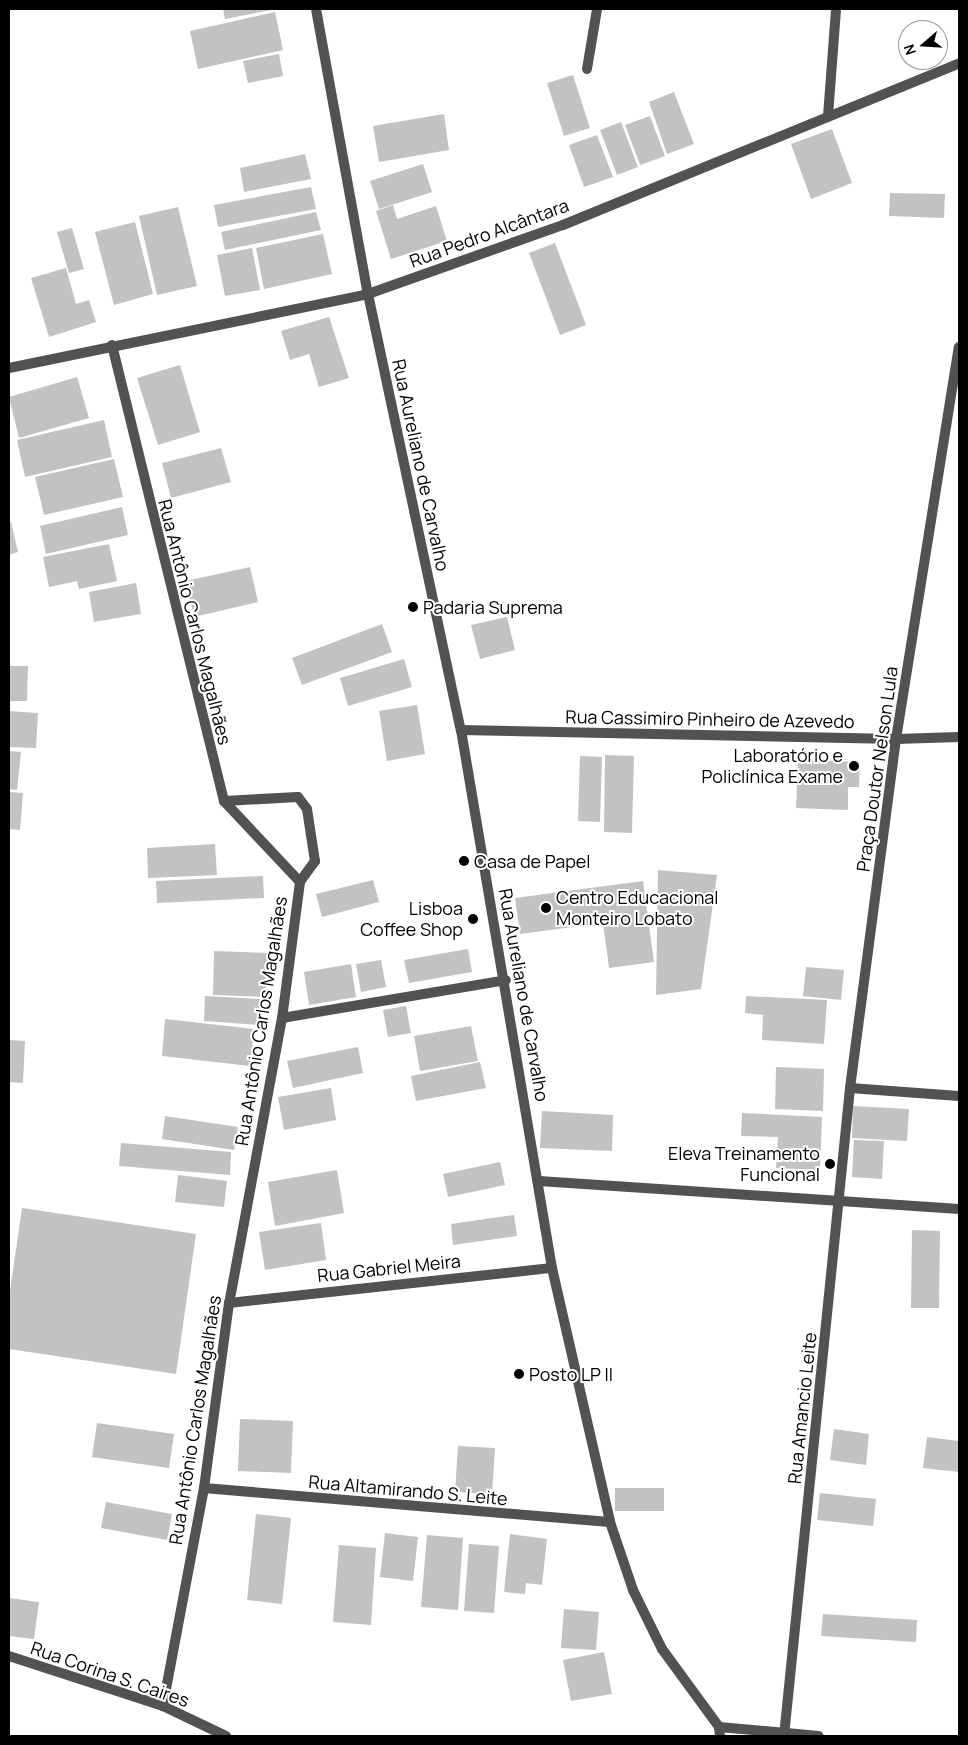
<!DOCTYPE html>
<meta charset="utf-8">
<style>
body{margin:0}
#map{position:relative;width:968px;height:1745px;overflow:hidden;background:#fff;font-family:Manrope,sans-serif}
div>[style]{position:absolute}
.building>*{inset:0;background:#c2c2c2}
.minor>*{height:10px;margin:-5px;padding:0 5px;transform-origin:5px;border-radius:5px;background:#525252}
.tertiary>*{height:10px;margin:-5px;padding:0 5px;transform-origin:5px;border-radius:5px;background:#525252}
.dots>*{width:14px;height:14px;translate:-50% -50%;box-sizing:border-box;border:2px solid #fff;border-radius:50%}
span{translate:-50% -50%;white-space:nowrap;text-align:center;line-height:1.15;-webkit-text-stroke:4px #fff;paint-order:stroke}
.street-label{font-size:18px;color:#000}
.poi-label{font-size:18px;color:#000}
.left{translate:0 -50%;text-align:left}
.right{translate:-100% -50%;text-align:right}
.frame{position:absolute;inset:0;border:10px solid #000;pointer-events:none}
.north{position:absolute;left:898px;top:20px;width:50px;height:50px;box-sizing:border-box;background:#fff;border:1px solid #999;border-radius:50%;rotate:251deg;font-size:14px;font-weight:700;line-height:20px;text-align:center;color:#000}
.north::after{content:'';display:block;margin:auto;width:18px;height:22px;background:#000;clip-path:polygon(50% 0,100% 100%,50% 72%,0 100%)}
</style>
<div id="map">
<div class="building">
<div style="clip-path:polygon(223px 9px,271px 9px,271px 10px,225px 19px)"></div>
<div style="clip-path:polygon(275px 12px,283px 50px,198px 69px,190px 31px)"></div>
<div style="clip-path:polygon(279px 54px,283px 76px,248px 83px,243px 61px)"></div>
<div style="clip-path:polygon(573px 75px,590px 128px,564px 136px,547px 83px)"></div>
<div style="clip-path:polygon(674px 92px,694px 144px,667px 154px,649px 102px)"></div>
<div style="clip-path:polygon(444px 114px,449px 150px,379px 162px,373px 126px)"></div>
<div style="clip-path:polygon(650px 116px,665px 156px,640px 165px,625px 125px)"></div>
<div style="clip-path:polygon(621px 122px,638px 167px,617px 175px,600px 130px)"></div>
<div style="clip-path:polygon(832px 129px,852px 183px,811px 199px,791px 144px)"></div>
<div style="clip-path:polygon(597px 135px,613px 177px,584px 187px,569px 145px)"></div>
<div style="clip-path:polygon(305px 154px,311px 179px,244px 192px,240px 168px)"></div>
<div style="clip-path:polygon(423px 164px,432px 192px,379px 209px,370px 181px)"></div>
<div style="clip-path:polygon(311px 187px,316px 209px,218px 227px,214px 205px)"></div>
<div style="clip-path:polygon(890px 193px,945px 194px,944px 218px,889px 216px)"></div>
<div style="clip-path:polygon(393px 205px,397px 219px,436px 206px,447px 241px,391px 259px,376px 211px)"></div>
<div style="clip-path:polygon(178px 207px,197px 286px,157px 295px,139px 216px)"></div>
<div style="clip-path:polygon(316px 212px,321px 230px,225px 250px,221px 232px)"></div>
<div style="clip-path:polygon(135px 222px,153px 294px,114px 305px,95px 232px)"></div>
<div style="clip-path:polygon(72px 228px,84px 269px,69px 273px,57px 232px)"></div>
<div style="clip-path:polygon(323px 234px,332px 274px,264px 289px,256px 248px)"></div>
<div style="clip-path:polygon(555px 243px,586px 325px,560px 335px,529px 253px)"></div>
<div style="clip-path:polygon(252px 248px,260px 290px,225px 296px,217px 255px)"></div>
<div style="clip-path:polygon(66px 268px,76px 304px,89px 300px,96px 322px,49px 337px,31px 278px)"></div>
<div style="clip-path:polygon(329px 317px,349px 378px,319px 387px,309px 354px,290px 360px,281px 331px)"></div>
<div style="clip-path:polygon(180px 365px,200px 432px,158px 445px,137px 378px)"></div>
<div style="clip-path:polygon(77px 377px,89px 418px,19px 438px,9px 397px)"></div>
<div style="clip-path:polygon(104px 420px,112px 457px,25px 477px,17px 440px)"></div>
<div style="clip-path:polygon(221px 448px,231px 482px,171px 498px,162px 463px)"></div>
<div style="clip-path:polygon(114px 459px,123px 497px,44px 515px,35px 477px)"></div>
<div style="clip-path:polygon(122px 507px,128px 535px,46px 554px,40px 526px)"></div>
<div style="clip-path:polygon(11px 522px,18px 552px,9px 555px,9px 523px)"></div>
<div style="clip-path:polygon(109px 544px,117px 581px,79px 589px,77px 581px,49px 587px,43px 557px)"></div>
<div style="clip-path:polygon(250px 567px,258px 602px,194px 617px,186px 581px)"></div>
<div style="clip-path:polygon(136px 583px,141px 614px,94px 622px,89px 592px)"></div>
<div style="clip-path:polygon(507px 617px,515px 650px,480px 659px,471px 625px)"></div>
<div style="clip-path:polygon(382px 624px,392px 652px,302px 685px,292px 658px)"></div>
<div style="clip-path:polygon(404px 659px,412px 687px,348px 706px,340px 678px)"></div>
<div style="clip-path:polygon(9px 666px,28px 666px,27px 701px,9px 701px)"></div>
<div style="clip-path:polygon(417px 705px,425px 754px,387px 761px,379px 711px)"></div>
<div style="clip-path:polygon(9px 711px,38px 713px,36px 748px,9px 747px)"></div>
<div style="clip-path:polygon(9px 751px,21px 752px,17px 790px,9px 789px)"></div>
<div style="clip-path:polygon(605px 755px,634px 756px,632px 833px,604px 832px)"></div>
<div style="clip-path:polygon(580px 756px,602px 757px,600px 822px,578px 821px)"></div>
<div style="clip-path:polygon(798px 760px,860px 762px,859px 787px,848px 787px,848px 810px,796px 808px)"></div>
<div style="clip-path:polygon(9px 792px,23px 793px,20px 830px,9px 829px)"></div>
<div style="clip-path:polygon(215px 844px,217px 875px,148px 878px,147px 848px)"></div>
<div style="clip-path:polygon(658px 870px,717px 875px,701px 989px,656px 995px)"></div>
<div style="clip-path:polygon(263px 876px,264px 898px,157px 903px,156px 881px)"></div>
<div style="clip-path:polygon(373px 880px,379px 902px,322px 917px,316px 894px)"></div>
<div style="clip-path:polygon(643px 881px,654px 962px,609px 968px,603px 923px,520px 934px,515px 898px)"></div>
<div style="clip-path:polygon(468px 949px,472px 972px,409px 983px,404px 960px)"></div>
<div style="clip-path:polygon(214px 951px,267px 953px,266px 997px,213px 995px)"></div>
<div style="clip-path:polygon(381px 960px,386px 987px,361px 992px,356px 964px)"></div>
<div style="clip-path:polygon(351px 964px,356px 997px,309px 1005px,304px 972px)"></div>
<div style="clip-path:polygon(806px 967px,844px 970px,841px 1000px,803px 996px)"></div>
<div style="clip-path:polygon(205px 996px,260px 999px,259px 1025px,204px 1021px)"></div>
<div style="clip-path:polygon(746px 996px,827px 1000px,824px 1044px,762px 1040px,763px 1015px,745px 1013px)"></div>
<div style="clip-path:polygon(406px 1006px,411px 1033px,388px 1037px,383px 1010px)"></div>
<div style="clip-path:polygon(165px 1019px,254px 1029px,250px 1066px,162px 1056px)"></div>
<div style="clip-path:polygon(471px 1026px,478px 1061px,420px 1071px,414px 1036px)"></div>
<div style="clip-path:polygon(9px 1040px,25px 1041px,23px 1083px,9px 1082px)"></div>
<div style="clip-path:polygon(358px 1047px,363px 1073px,293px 1088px,287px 1061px)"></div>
<div style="clip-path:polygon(480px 1062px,486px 1088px,416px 1101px,411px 1076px)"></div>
<div style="clip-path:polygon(776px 1067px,824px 1069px,823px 1111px,775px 1109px)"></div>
<div style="clip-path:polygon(331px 1088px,336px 1120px,284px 1130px,278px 1097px)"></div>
<div style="clip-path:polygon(853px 1106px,909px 1109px,907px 1141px,852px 1138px)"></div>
<div style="clip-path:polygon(542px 1111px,613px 1115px,612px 1151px,540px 1148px)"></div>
<div style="clip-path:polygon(742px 1113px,822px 1117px,820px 1170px,776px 1168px,778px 1137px,741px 1136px)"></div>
<div style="clip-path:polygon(165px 1116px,238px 1127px,234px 1150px,162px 1139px)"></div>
<div style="clip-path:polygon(854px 1140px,884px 1141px,882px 1179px,852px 1177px)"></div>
<div style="clip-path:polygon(121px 1143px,231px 1152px,230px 1175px,119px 1166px)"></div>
<div style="clip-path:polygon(500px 1162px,505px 1185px,448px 1197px,443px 1174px)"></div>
<div style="clip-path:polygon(337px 1170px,344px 1213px,275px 1226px,268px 1182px)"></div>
<div style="clip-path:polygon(178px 1175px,227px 1181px,224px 1207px,175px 1202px)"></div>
<div style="clip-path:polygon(22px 1208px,196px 1234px,176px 1374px,9px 1349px,9px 1298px)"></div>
<div style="clip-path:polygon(514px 1215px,517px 1236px,453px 1245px,451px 1224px)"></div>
<div style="clip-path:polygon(321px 1223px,326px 1260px,265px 1270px,259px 1232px)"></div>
<div style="clip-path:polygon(912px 1230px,940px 1231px,939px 1308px,911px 1308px)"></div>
<div style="clip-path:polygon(240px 1419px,293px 1421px,291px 1473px,238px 1471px)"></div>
<div style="clip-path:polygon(97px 1423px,174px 1434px,169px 1468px,92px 1457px)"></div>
<div style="clip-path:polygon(834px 1429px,869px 1434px,866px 1465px,830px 1460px)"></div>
<div style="clip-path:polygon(927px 1437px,959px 1441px,959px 1472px,923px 1468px)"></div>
<div style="clip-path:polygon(458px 1446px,495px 1448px,492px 1494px,455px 1492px)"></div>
<div style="clip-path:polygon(615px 1488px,664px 1488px,664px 1511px,615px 1511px)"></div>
<div style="clip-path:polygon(820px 1493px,876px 1499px,873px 1526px,817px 1520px)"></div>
<div style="clip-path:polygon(106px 1502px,172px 1514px,167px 1540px,101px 1528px)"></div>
<div style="clip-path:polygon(256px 1514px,291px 1518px,282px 1604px,247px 1600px)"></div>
<div style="clip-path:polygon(385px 1533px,418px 1537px,413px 1581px,380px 1577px)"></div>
<div style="clip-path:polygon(510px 1534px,547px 1539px,542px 1585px,526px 1583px,525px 1594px,504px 1592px)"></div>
<div style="clip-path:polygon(427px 1535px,463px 1538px,458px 1610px,421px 1607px)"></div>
<div style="clip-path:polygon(469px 1544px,499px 1546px,494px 1613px,464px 1611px)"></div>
<div style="clip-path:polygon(339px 1545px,376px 1548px,371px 1625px,333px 1622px)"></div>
<div style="clip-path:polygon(9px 1598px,39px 1602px,34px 1639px,9px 1636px)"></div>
<div style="clip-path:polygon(564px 1609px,599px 1612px,596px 1650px,561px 1648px)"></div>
<div style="clip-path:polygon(823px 1614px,917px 1620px,916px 1642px,821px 1636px)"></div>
<div style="clip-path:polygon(604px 1652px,612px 1694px,571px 1701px,563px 1660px)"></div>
</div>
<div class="minor">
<div style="left:587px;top:69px;width:61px;rotate:-80.5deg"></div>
<div style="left:828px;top:116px;width:107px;rotate:-85.7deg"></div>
<div style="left:112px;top:345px;width:470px;rotate:76.2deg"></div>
<div style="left:224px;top:801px;width:111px;rotate:46.8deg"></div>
<div style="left:300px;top:882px;width:137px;rotate:97.5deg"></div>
<div style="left:282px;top:1018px;width:290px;rotate:100.5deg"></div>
<div style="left:229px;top:1303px;width:187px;rotate:97.7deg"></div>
<div style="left:204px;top:1488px;width:222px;rotate:100.7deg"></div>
<div style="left:224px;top:801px;width:74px;rotate:-3.1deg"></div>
<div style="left:298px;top:797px;width:15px;rotate:53deg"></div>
<div style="left:307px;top:809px;width:53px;rotate:81.3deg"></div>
<div style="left:315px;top:861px;width:26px;rotate:126deg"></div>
<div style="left:282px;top:1018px;width:227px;rotate:-9.6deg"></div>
<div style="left:850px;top:1088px;width:109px;rotate:4.2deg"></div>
<div style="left:539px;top:1181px;width:421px;rotate:3.8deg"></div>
<div style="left:229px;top:1303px;width:325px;rotate:-6.2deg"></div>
<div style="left:204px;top:1488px;width:407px;rotate:4.8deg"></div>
<div style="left:9px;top:1656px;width:162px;rotate:18deg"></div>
<div style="left:163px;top:1706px;width:70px;rotate:25.5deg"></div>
<div style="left:719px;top:1727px;width:100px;rotate:5.1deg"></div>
<div style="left:784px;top:1736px;width:651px;rotate:-84.18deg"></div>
<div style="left:850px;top:1088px;width:352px;rotate:-82.5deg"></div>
<div style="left:896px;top:739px;width:397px;rotate:-80.9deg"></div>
</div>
<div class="tertiary">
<div style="left:316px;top:9px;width:290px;rotate:79.7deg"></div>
<div style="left:368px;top:294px;width:446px;rotate:78deg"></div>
<div style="left:461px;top:730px;width:546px;rotate:80.4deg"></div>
<div style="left:552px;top:1268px;width:261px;rotate:77.1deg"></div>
<div style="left:610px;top:1522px;width:72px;rotate:71.3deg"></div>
<div style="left:633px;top:1590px;width:66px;rotate:63.8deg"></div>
<div style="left:662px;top:1649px;width:97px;rotate:53.8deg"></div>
<div style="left:719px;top:1727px;width:9px;rotate:84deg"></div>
<div style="left:9px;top:368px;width:367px;rotate:-11.6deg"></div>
<div style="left:368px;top:294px;width:207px;rotate:-19.5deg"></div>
<div style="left:563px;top:225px;width:428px;rotate:-22.2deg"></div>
<div style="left:461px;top:730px;width:435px;rotate:1.2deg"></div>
<div style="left:896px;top:739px;width:63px;rotate:-1.8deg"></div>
</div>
<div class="dots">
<div style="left:413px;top:607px;background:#000"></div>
<div style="left:854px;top:766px;background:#000"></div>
<div style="left:464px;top:861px;background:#000"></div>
<div style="left:546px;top:908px;background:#000"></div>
<div style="left:473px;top:919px;background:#000"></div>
<div style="left:830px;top:1164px;background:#000"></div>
<div style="left:519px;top:1374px;background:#000"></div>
</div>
<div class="street-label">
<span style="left:489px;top:233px;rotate:-20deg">Rua Pedro Alcântara</span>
<span style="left:421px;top:465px;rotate:78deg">Rua Aureliano de Carvalho</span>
<span style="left:195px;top:622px;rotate:76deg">Rua Antônio Carlos Magalhães</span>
<span style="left:710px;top:719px;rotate:1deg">Rua Cassimiro Pinheiro de Azevedo</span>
<span style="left:877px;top:769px;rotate:-82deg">Praça Doutor Nelson Lula</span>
<span style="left:524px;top:995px;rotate:80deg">Rua Aureliano de Carvalho</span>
<span style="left:261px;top:1021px;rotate:-81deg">Rua Antônio Carlos Magalhães</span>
<span style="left:389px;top:1268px;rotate:-6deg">Rua Gabriel Meira</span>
<span style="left:802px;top:1408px;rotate:-84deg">Rua Amancio Leite</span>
<span style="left:195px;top:1420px;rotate:-81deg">Rua Antônio Carlos Magalhães</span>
<span style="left:408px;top:1490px;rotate:5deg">Rua Altamirando S. Leite</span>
<span style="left:110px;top:1674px;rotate:19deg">Rua Corina S. Caires</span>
</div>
<div class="poi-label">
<span class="left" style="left:423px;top:607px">Padaria Suprema</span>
<span class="right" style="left:843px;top:766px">Laboratório e<br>Policlínica Exame</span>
<span class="left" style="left:474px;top:861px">Casa de Papel</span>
<span class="left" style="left:556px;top:908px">Centro Educacional<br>Monteiro Lobato</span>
<span class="right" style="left:463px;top:919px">Lisboa<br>Coffee Shop</span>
<span class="right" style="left:820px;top:1164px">Eleva Treinamento<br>Funcional</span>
<span class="left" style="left:529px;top:1374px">Posto LP II</span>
</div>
<div class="frame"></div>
<div class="north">N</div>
</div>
